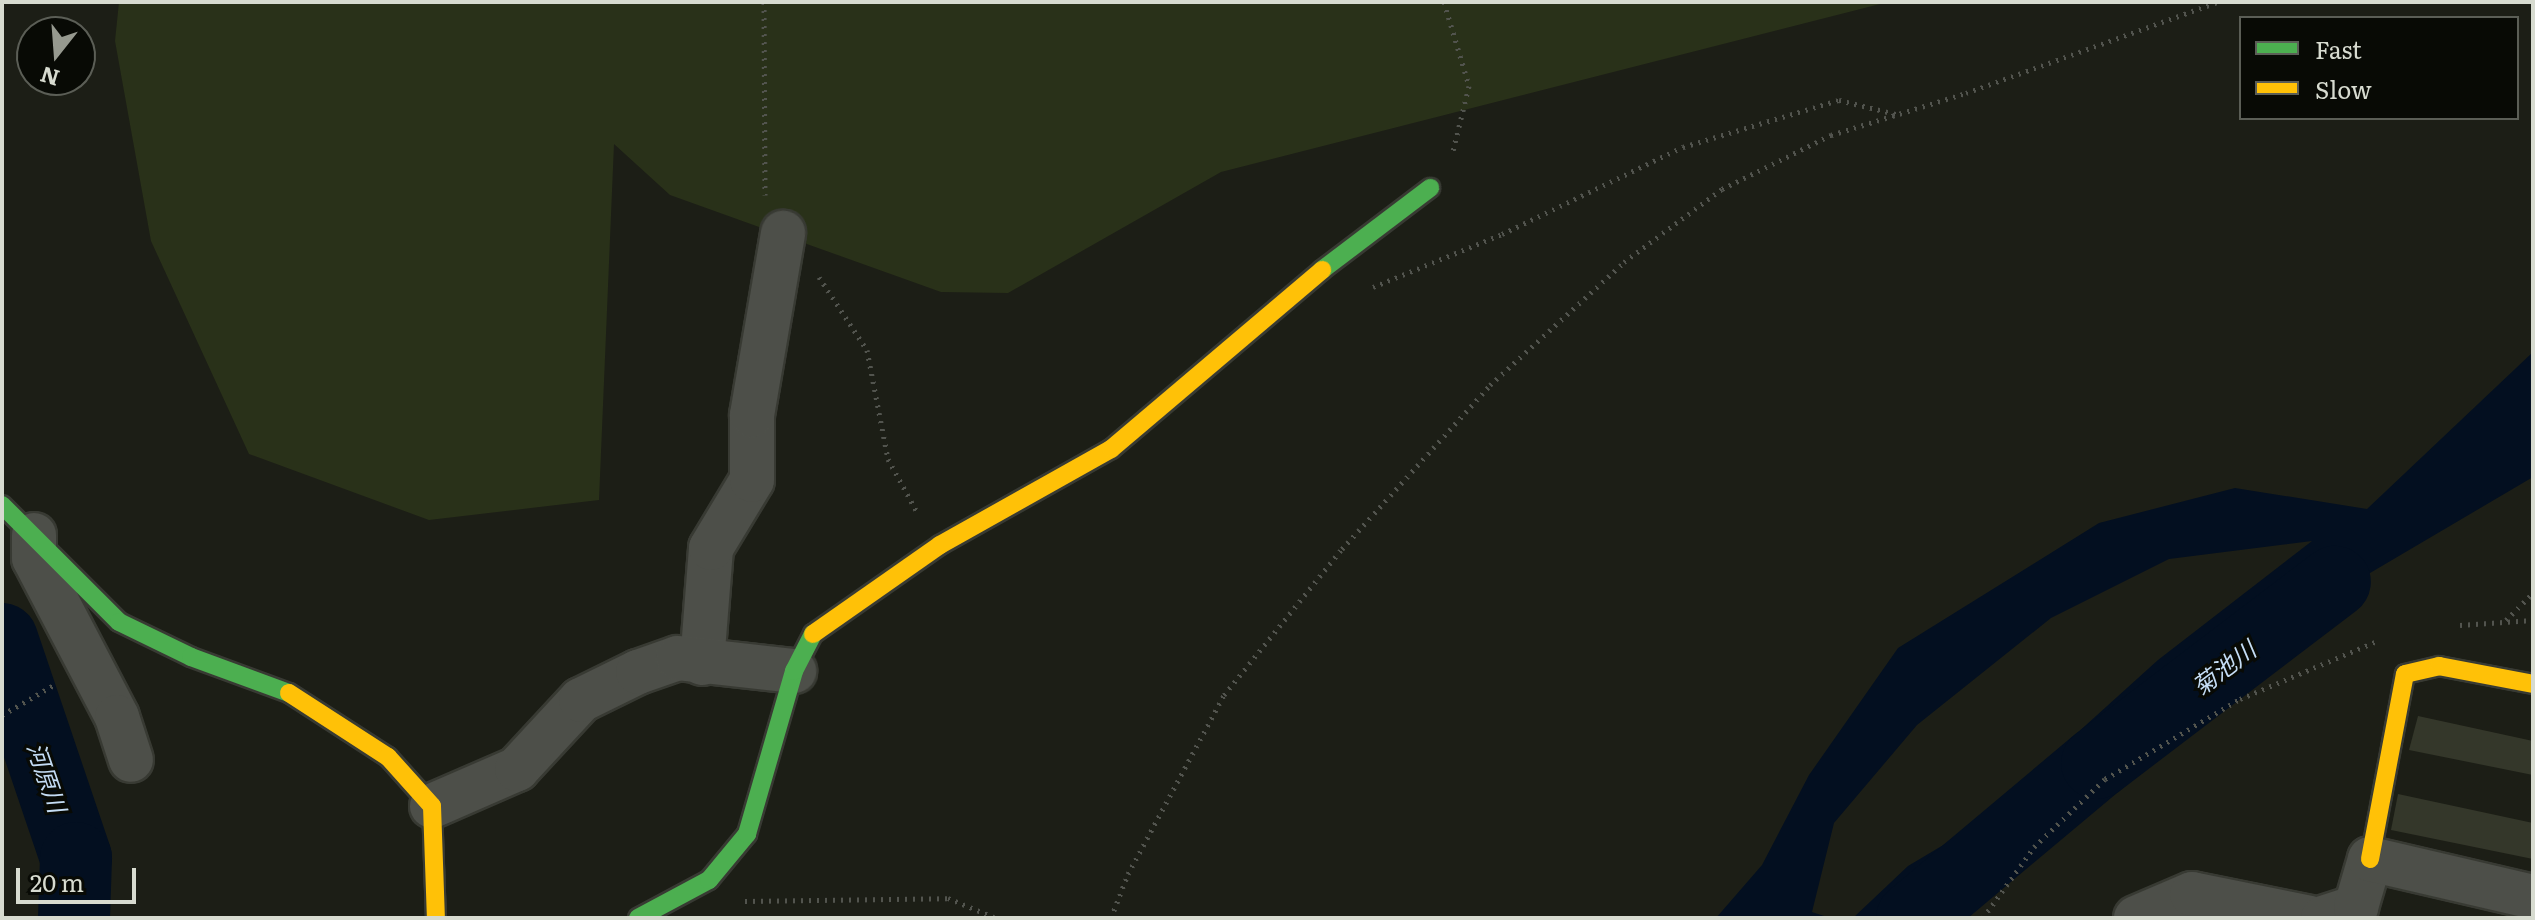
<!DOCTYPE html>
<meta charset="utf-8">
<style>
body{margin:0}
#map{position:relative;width:2535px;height:920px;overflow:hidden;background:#1c1e16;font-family:Literata,"Noto Sans JP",serif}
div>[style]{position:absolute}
.green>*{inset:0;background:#293119}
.water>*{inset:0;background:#030f20}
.river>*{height:72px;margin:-36px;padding:0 36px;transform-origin:36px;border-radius:36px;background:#030f20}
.building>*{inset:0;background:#34372a}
.path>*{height:5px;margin-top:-2.5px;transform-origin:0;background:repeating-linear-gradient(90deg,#52544e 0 2px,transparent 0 8px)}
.roads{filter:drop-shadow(2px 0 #383a33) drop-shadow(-2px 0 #383a33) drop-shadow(0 2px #383a33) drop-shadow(0 -2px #383a33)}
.street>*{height:44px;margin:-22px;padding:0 22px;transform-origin:22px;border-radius:22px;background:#4d4f49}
.fast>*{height:18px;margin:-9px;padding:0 9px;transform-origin:9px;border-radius:9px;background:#4caf50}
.slow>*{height:18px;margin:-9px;padding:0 9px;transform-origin:9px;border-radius:9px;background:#ffc107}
span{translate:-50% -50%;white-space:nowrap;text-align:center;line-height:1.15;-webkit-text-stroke:6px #080a05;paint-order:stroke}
.water-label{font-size:24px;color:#c4dcf4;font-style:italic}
.frame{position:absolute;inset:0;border:4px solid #d7dbd0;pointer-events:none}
.legend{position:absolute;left:2239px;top:16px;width:280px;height:104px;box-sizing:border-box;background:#080a05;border:2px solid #5b5e56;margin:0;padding:10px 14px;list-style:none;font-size:24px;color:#d7dbd0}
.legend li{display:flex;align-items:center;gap:16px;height:40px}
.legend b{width:40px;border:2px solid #5b5e56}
.north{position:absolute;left:16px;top:16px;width:80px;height:80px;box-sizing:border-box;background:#080a05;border:2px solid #5b5e56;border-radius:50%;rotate:197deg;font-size:22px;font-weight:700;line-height:32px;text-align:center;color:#d7dbd0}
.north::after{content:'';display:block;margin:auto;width:28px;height:36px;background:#96998f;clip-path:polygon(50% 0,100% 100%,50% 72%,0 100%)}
.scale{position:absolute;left:16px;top:868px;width:120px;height:36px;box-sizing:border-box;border:4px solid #d7dbd0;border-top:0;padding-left:10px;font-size:24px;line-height:28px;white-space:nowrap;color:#d7dbd0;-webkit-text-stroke:6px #080a05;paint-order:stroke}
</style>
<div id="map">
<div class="green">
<div style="clip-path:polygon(119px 2px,1888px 2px,1221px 172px,1008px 293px,941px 292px,670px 195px,614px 144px,599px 500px,429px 520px,249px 454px,151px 241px,115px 41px)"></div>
</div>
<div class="water">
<div style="clip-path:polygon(2533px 352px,2533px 477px,2095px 735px,1934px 918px,1853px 918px,1908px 866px,1972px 828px,2158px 660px,2312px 541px,2169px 559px,2051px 618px,1917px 725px,1834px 823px,1812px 912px,1830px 918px,1716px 918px,1762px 865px,1809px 775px,1898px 648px,2099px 523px,2235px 488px,2367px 509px)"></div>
</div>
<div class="river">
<div style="left:2px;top:639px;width:231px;rotate:71.3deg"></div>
<div style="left:76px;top:858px;width:60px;rotate:91.9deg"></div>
<div style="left:1912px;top:918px;width:241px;rotate:-40deg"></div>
<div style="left:2097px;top:763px;width:299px;rotate:-37.3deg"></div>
</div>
<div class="building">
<div style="clip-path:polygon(2418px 716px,2533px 741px,2533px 775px,2409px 750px)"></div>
<div style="clip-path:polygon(2398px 794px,2533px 823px,2533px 859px,2391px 830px)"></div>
</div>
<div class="path">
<div style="left:764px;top:2px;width:193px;rotate:89.7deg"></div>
<div style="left:1444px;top:2px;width:88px;rotate:73.4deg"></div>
<div style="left:1469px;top:86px;width:71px;rotate:103.8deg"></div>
<div style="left:819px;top:277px;width:87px;rotate:56.7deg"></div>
<div style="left:867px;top:350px;width:111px;rotate:79.1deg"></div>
<div style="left:888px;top:459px;width:60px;rotate:61.3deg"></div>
<div style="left:1373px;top:287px;width:139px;rotate:-22.3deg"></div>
<div style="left:1502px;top:234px;width:201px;rotate:-25.7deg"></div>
<div style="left:1683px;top:147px;width:163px;rotate:-16.8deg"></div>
<div style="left:1839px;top:100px;width:59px;rotate:13.8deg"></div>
<div style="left:2506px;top:620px;width:38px;rotate:-45deg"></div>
<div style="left:2460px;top:625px;width:73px;rotate:-3.9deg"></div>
<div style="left:2px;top:715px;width:60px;rotate:-30deg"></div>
<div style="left:745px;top:901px;width:203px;rotate:-0.8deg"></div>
<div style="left:948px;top:898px;width:52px;rotate:22.6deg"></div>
<div style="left:1111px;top:918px;width:47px;rotate:-68.9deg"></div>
<div style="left:1128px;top:874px;width:203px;rotate:-61.8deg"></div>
<div style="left:1224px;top:695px;width:188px;rotate:-51.1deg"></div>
<div style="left:1342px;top:549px;width:221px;rotate:-47.9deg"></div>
<div style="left:1490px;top:385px;width:182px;rotate:-42.5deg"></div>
<div style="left:1624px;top:262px;width:122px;rotate:-36.7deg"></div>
<div style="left:1722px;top:189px;width:122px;rotate:-26.4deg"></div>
<div style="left:1831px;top:135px;width:141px;rotate:-17.3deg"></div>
<div style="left:1966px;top:93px;width:267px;rotate:-19.9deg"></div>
<div style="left:1983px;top:918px;width:87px;rotate:-54.3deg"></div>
<div style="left:2034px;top:847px;width:98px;rotate:-43.8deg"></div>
<div style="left:2105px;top:779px;width:157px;rotate:-30.7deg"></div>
<div style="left:2240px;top:699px;width:149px;rotate:-22.9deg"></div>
</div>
<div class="roads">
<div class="street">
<div style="left:34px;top:535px;width:23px;rotate:90deg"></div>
<div style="left:34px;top:558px;width:179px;rotate:62.4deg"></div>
<div style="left:117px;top:717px;width:45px;rotate:72deg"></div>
<div style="left:702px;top:663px;width:115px;rotate:-85.5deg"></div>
<div style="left:711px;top:548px;width:79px;rotate:-58.9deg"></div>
<div style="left:752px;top:480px;width:65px;rotate:-90deg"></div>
<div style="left:752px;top:415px;width:185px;rotate:-80.3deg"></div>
<div style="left:432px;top:806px;width:93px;rotate:-23.5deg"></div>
<div style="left:517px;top:769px;width:94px;rotate:-47.2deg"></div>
<div style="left:581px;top:700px;width:64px;rotate:-26.2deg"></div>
<div style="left:638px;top:672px;width:42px;rotate:-19.3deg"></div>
<div style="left:678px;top:658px;width:117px;rotate:6.4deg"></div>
<div style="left:2136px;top:918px;width:61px;rotate:-23.2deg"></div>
<div style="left:2192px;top:894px;width:120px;rotate:11.5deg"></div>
<div style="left:2323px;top:918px;width:35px;rotate:-18deg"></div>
<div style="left:2356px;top:907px;width:50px;rotate:-73.7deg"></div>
<div style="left:2370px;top:859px;width:167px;rotate:13.1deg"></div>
</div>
<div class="fast">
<div style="left:1322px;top:270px;width:136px;rotate:-37.2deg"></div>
<div style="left:2px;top:505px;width:165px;rotate:45deg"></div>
<div style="left:119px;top:622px;width:80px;rotate:25.9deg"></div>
<div style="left:191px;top:657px;width:104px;rotate:20.2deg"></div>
<div style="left:638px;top:918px;width:81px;rotate:-28.2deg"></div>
<div style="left:709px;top:880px;width:60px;rotate:-50.4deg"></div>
<div style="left:747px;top:834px;width:170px;rotate:-73.9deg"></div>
<div style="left:794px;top:671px;width:42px;rotate:-62.8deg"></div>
</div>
<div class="slow">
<div style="left:813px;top:634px;width:155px;rotate:-35deg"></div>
<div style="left:940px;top:545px;width:196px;rotate:-29.3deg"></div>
<div style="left:1111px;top:449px;width:277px;rotate:-40.3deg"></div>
<div style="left:289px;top:693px;width:118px;rotate:32.9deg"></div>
<div style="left:388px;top:757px;width:66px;rotate:48.1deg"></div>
<div style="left:432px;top:806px;width:112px;rotate:88deg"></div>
<div style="left:2370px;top:859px;width:188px;rotate:-79.3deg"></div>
<div style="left:2405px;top:674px;width:35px;rotate:-13deg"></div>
<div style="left:2439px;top:666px;width:96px;rotate:10.8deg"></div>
</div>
</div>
<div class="water-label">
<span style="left:2223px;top:667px;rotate:-37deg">菊池川</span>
<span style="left:48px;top:777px;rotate:71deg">河原川</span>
</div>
<div class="frame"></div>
<ul class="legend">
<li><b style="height:10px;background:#4caf50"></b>Fast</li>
<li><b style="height:10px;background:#ffc107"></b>Slow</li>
</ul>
<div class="north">N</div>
<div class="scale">20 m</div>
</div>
